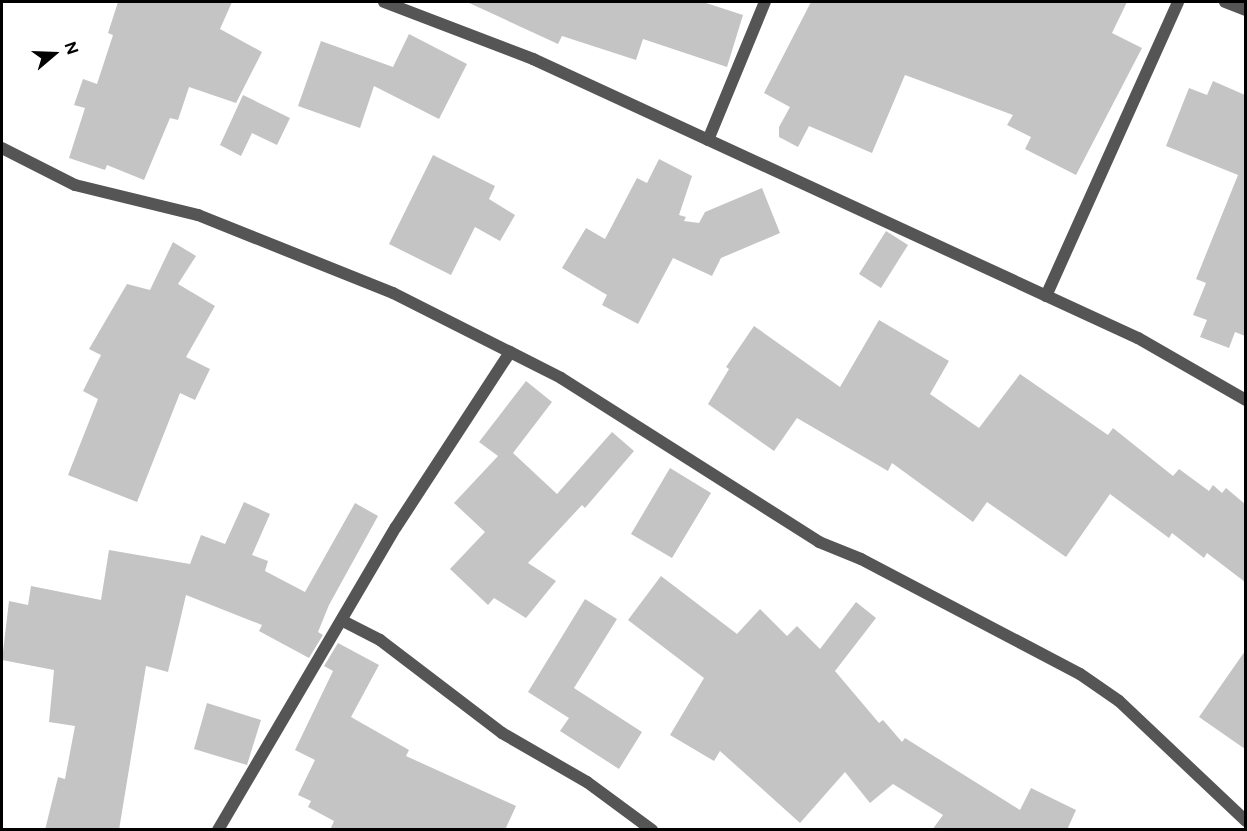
<!DOCTYPE html>
<style>
body{margin:0}
#map{position:relative;width:1247px;height:831px;overflow:hidden;background:#fff;font-family:Figtree,sans-serif}
div>[style]{position:absolute}
.building>*{inset:0;background:#c4c4c4}
.street>*{height:12px;margin:-6px;padding:0 6px;transform-origin:6px;border-radius:6px;background:#555}
span{translate:-50% -50%;white-space:nowrap;text-align:center;line-height:1.15;-webkit-text-stroke:4.5px #fff;paint-order:stroke}
.frame{position:absolute;inset:0;border:3px solid #000;pointer-events:none}
.north{position:absolute;left:24px;top:24px;width:60px;height:60px;-webkit-text-stroke:4px #fff;paint-order:stroke;rotate:71deg;font-size:16px;font-weight:700;line-height:24px;text-align:center;color:#000}
.north::after{content:'';display:block;margin:auto;width:21px;height:27px;background:#000;clip-path:polygon(50% 0,100% 100%,50% 72%,0 100%)}
</style>
<div id="map">
<div class="building">
<div style="clip-path:polygon(118px 2px,232px 2px,220px 29px,262px 52px,236px 103px,189px 87px,178px 120px,170px 118px,144px 180px,107px 165px,105px 170px,69px 158px,85px 108px,74px 105px,83px 79px,97px 84px,113px 35px,108px 33px)"></div>
<div style="clip-path:polygon(467px 2px,703px 2px,743px 15px,727px 67px,643px 39px,636px 60px,562px 36px,558px 44px)"></div>
<div style="clip-path:polygon(811px 2px,1127px 2px,1112px 33px,1142px 48px,1076px 175px,1025px 149px,1031px 137px,1007px 125px,1013px 115px,905px 75px,872px 153px,809px 126px,798px 147px,779px 137px,779px 127px,790px 107px,764px 93px)"></div>
<div style="clip-path:polygon(409px 34px,467px 64px,439px 119px,374px 86px,360px 128px,298px 106px,321px 41px,393px 67px)"></div>
<div style="clip-path:polygon(1213px 81px,1245px 95px,1245px 336px,1235px 332px,1229px 348px,1200px 337px,1207px 320px,1193px 315px,1206px 283px,1196px 279px,1238px 175px,1166px 146px,1189px 88px,1207px 95px)"></div>
<div style="clip-path:polygon(243px 95px,290px 118px,277px 145px,252px 133px,241px 156px,220px 145px)"></div>
<div style="clip-path:polygon(433px 155px,495px 186px,489px 199px,515px 215px,500px 241px,475px 227px,451px 275px,389px 244px)"></div>
<div style="clip-path:polygon(659px 159px,692px 176px,679px 215px,686px 217px,684px 221px,699px 223px,705px 212px,762px 188px,780px 233px,721px 258px,712px 276px,673px 258px,638px 324px,602px 305px,607px 295px,562px 268px,586px 228px,605px 239px,637px 178px,647px 183px)"></div>
<div style="clip-path:polygon(886px 231px,908px 245px,881px 288px,859px 274px)"></div>
<div style="clip-path:polygon(173px 242px,196px 256px,178px 284px,215px 306px,186px 357px,210px 369px,195px 400px,180px 393px,137px 502px,68px 475px,98px 399px,83px 391px,101px 355px,89px 349px,127px 284px,150px 290px)"></div>
<div style="clip-path:polygon(879px 320px,949px 361px,930px 394px,979px 428px,1020px 374px,1108px 435px,1113px 428px,1173px 476px,1179px 469px,1209px 491px,1213px 485px,1222px 493px,1226px 488px,1245px 504px,1245px 582px,1207px 553px,1204px 558px,1172px 533px,1169px 538px,1110px 494px,1066px 557px,987px 502px,973px 522px,892px 463px,888px 471px,797px 418px,774px 451px,708px 404px,729px 369px,726px 367px,754px 326px,840px 387px)"></div>
<div style="clip-path:polygon(526px 381px,552px 402px,513px 453px,557px 494px,612px 432px,634px 451px,585px 508px,582px 505px,528px 563px,556px 581px,526px 618px,494px 598px,488px 605px,450px 569px,485px 532px,454px 503px,498px 456px,479px 442px)"></div>
<div style="clip-path:polygon(670px 468px,711px 493px,672px 558px,631px 534px)"></div>
<div style="clip-path:polygon(244px 502px,270px 514px,252px 555px,268px 561px,265px 571px,305px 592px,355px 503px,378px 516px,329px 605px,318px 632px,323px 635px,309px 658px,259px 631px,262px 625px,186px 595px,168px 672px,146px 666px,119px 830px,45px 830px,58px 777px,65px 779px,75px 726px,49px 722px,54px 670px,2px 660px,9px 601px,28px 605px,31px 586px,101px 600px,109px 550px,190px 564px,201px 535px,225px 544px)"></div>
<div style="clip-path:polygon(661px 576px,737px 634px,760px 609px,787px 636px,797px 626px,820px 649px,856px 602px,876px 618px,835px 671px,879px 723px,883px 720px,902px 742px,905px 738px,1020px 810px,1031px 788px,1076px 810px,1067px 830px,932px 830px,943px 815px,893px 784px,870px 803px,845px 772px,800px 823px,720px 751px,714px 761px,670px 735px,704px 678px,628px 620px)"></div>
<div style="clip-path:polygon(585px 599px,617px 619px,574px 688px,642px 732px,619px 769px,560px 731px,569px 718px,528px 692px)"></div>
<div style="clip-path:polygon(338px 643px,379px 665px,351px 717px,409px 750px,406px 756px,516px 806px,505px 830px,330px 830px,334px 821px,308px 807px,311px 801px,298px 795px,315px 760px,295px 750px,333px 671px,324px 666px)"></div>
<div style="clip-path:polygon(1245px 651px,1245px 749px,1199px 717px)"></div>
<div style="clip-path:polygon(207px 703px,261px 720px,247px 765px,194px 749px)"></div>
</div>
<div class="street">
<div style="left:384px;top:2px;width:160px;rotate:20.9deg"></div>
<div style="left:533px;top:59px;width:666px;rotate:24.76deg"></div>
<div style="left:1138px;top:338px;width:125px;rotate:29.9deg"></div>
<div style="left:1225px;top:2px;width:22px;rotate:21deg"></div>
<div style="left:708px;top:140px;width:149px;rotate:-67.6deg"></div>
<div style="left:2px;top:148px;width:82px;rotate:26.9deg"></div>
<div style="left:75px;top:185px;width:127px;rotate:13.7deg"></div>
<div style="left:198px;top:215px;width:210px;rotate:21.8deg"></div>
<div style="left:393px;top:293px;width:188px;rotate:26.8deg"></div>
<div style="left:561px;top:378px;width:306px;rotate:32.4deg"></div>
<div style="left:819px;top:542px;width:45px;rotate:22deg"></div>
<div style="left:861px;top:559px;width:247px;rotate:27.7deg"></div>
<div style="left:1080px;top:674px;width:47px;rotate:34.7deg"></div>
<div style="left:1119px;top:701px;width:175px;rotate:43.4deg"></div>
<div style="left:1046px;top:296px;width:322px;rotate:-65.8deg"></div>
<div style="left:343px;top:621px;width:42px;rotate:27.2deg"></div>
<div style="left:380px;top:640px;width:153px;rotate:37.3deg"></div>
<div style="left:502px;top:733px;width:98px;rotate:30deg"></div>
<div style="left:587px;top:782px;width:81px;rotate:36.4deg"></div>
<div style="left:218px;top:830px;width:351px;rotate:-59.6deg"></div>
<div style="left:396px;top:527px;width:209px;rotate:-56.9deg"></div>
</div>
<div class="frame"></div>
<div class="north">N</div>
</div>
